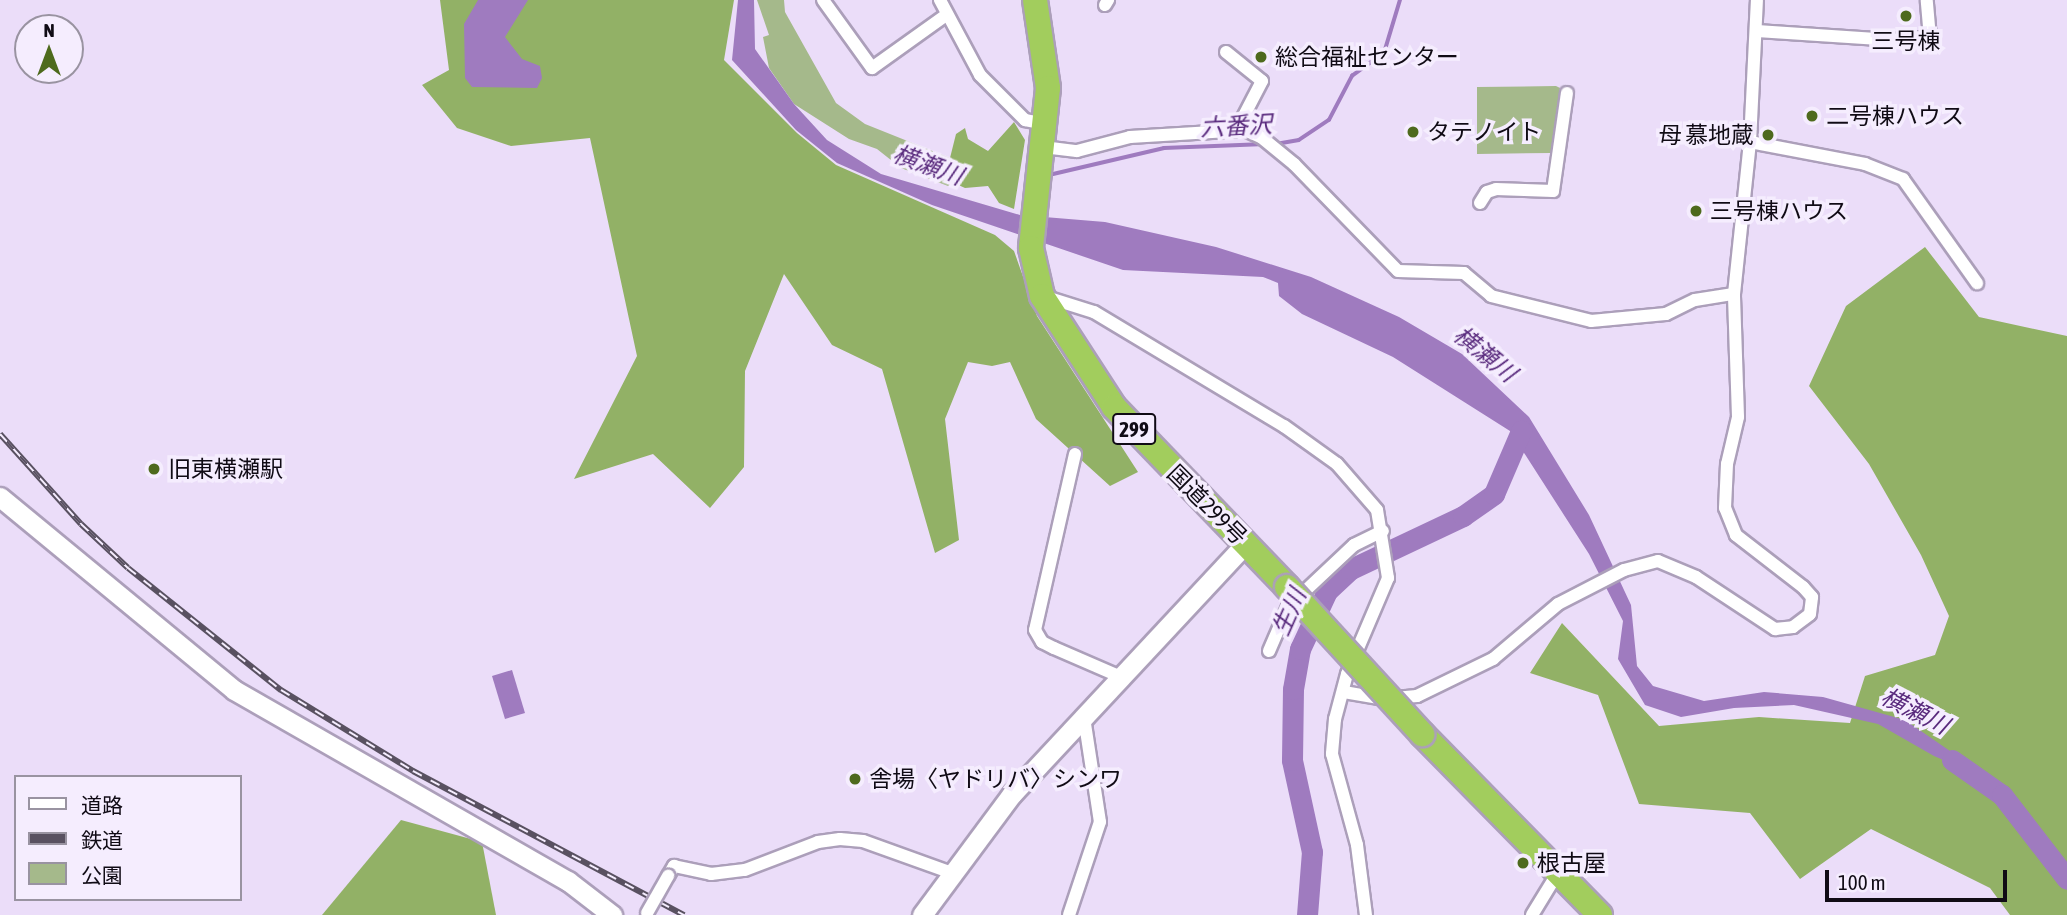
<!DOCTYPE html>
<meta charset="utf-8">
<style>
body{margin:0}
#map{position:relative;width:2067px;height:915px;overflow:hidden;background:#ebddf9;font-family:"Asap Condensed","Noto Sans JP",sans-serif}
div>[style]{position:absolute}
.green>*{inset:0;background:#a5b98b}
.forest>*{inset:0;background:#92b166}
.water>*{inset:0;background:#9f7bbf}
.stream>*{height:3.5px;margin:-1.75px;padding:0 1.75px;transform-origin:1.75px;border-radius:1.75px;background:#9f7bbf}
.river>*{height:21px;margin:-10.5px;padding:0 10.5px;transform-origin:10.5px;border-radius:10.5px;background:#9f7bbf}
.roads{filter:drop-shadow(2px 0 #ac9fba) drop-shadow(-2px 0 #ac9fba) drop-shadow(0 2px #ac9fba) drop-shadow(0 -2px #ac9fba)}
.street>*{height:12px;margin:-6px;padding:0 6px;transform-origin:6px;border-radius:6px;background:#fff}
.secondary>*{height:19px;margin:-9.5px;padding:0 9.5px;transform-origin:9.5px;border-radius:9.5px;background:#fff}
.highway>*{height:24px;margin:-12px;padding:0 12px;transform-origin:12px;border-radius:12px;background:#a2cd5d}
.rail>*{height:6px;margin-top:-3px;transform-origin:0;background:repeating-linear-gradient(90deg,#f5edfe 0 10px,#595161 0 20px);box-sizing:border-box;border-block:2px solid #595161}
.bridges{filter:drop-shadow(2px 0 #ac9fba) drop-shadow(-2px 0 #ac9fba) drop-shadow(0 2px #ac9fba) drop-shadow(0 -2px #ac9fba)}
.street-bridge>*{height:12px;margin:-6px;padding:0 6px;transform-origin:6px;border-radius:6px;background:#fff}
.highway-bridge>*{height:24px;margin:-12px;padding:0 12px;transform-origin:12px;border-radius:12px;background:#a2cd5d}
.dots>*{width:19px;height:19px;translate:-50% -50%;box-sizing:border-box;border:4px solid #f5edfe;border-radius:50%}
span{translate:-50% -50%;white-space:nowrap;text-align:center;line-height:1.15;-webkit-text-stroke:7px #f5edfe;paint-order:stroke}
.shield-label span{padding:2px 5px;background:#f5edfe;border:2px solid;border-radius:5px;-webkit-text-stroke-width:0}
.shield-label{font-size:21px;color:#100b15;font-weight:700}
.poi-label{font-size:23px;color:#100b15}
.left{translate:0 -50%;text-align:left}
.right{translate:-100% -50%;text-align:right}
.street-label{font-size:23px;color:#100b15}
.water-label{font-size:24px;color:#592a7d;font-style:italic}
.legend{position:absolute;left:14px;top:775px;width:228px;height:126px;box-sizing:border-box;background:#f5edfe;border:2px solid #9993a1;margin:0;padding:9px 12px;list-style:none;font-size:21px;color:#100b15}
.legend li{display:flex;align-items:center;gap:14px;height:35px}
.legend b{width:35px;border:2px solid #9993a1}
.north{position:absolute;left:14px;top:14px;width:70px;height:70px;box-sizing:border-box;background:#f5edfe;border:2px solid #9993a1;border-radius:50%;rotate:0deg;font-size:19px;font-weight:700;line-height:28px;text-align:center;color:#100b15}
.north::after{content:'';display:block;margin:auto;width:24px;height:32px;background:#4e6a1d;clip-path:polygon(50% 0,100% 100%,50% 72%,0 100%)}
.scale{position:absolute;left:1825px;top:870px;width:182px;height:32px;box-sizing:border-box;border:4px solid #100b15;border-top:0;padding-left:9px;font-size:21px;line-height:24px;white-space:nowrap;color:#100b15;-webkit-text-stroke:5px #f5edfe;paint-order:stroke}
</style>
<div id="map">
<div class="green">
<div style="clip-path:polygon(757px 0,784px 0,785px 12px,836px 103px,865px 124px,950px 158px,938px 161px,954px 183px,948px 186px,901px 168px,877px 149px,849px 139px,794px 104px,769px 68px,763px 37px,769px 35px)"></div>
<div style="clip-path:polygon(1556px 86px,1560px 88px,1551px 153px,1477px 154px,1477px 87px)"></div>
</div>
<div class="forest">
<div style="clip-path:polygon(440px 0,734px 0,724px 60px,797px 133px,836px 165px,995px 235px,1014px 251px,1037px 316px,1138px 472px,1110px 486px,1036px 419px,1010px 362px,992px 366px,968px 362px,945px 419px,959px 540px,935px 553px,882px 369px,832px 345px,784px 274px,745px 371px,744px 467px,710px 508px,653px 454px,574px 479px,637px 356px,590px 138px,511px 146px,457px 128px,422px 85px,449px 70px)"></div>
<div style="clip-path:polygon(1014px 122px,1025px 140px,1014px 209px,999px 203px,988px 186px,965px 188px,954px 183px,938px 160px,950px 158px,956px 134px,965px 128px,968px 139px,988px 151px)"></div>
<div style="clip-path:polygon(1925px 247px,1979px 317px,2067px 336px,2067px 915px,2010px 915px,1990px 888px,1871px 829px,1800px 879px,1750px 813px,1639px 804px,1598px 695px,1530px 673px,1562px 623px,1659px 726px,1759px 717px,1850px 723px,1865px 676px,1935px 655px,1949px 616px,1921px 555px,1869px 464px,1809px 386px,1846px 306px)"></div>
<div style="clip-path:polygon(401px 820px,482px 842px,496px 915px,322px 915px)"></div>
</div>
<div class="water">
<div style="clip-path:polygon(478px 0,528px 0,505px 37px,522px 59px,540px 66px,542px 78px,537px 88px,472px 87px,465px 78px,464px 24px)"></div>
<div style="clip-path:polygon(738px 0,754px 0,755px 49px,794px 104px,827px 140px,881px 174px,1020px 215px,1105px 222px,1216px 247px,1311px 277px,1399px 317px,1462px 354px,1529px 417px,1589px 515px,1631px 605px,1637px 666px,1653px 686px,1704px 701px,1764px 692px,1823px 697px,1905px 720px,1995px 782px,1934px 756px,1878px 724px,1794px 705px,1734px 708px,1681px 717px,1645px 705px,1618px 659px,1623px 621px,1589px 554px,1510px 431px,1393px 357px,1302px 314px,1279px 296px,1278px 283px,1263px 277px,1123px 270px,932px 205px,837px 163px,796px 130px,732px 60px)"></div>
<div style="clip-path:polygon(512px 670px,525px 713px,505px 719px,492px 676px)"></div>
</div>
<div class="stream">
<div style="left:1276px;top:144px;width:23px;rotate:-10deg"></div>
<div style="left:1299px;top:140px;width:36px;rotate:-34deg"></div>
<div style="left:1329px;top:120px;width:50px;rotate:-62.4deg"></div>
<div style="left:1352px;top:76px;width:39px;rotate:-36deg"></div>
<div style="left:1384px;top:53px;width:55px;rotate:-73.2deg"></div>
<div style="left:1049px;top:175px;width:118px;rotate:-13.2deg"></div>
<div style="left:1164px;top:148px;width:101px;rotate:-2.3deg"></div>
</div>
<div class="river">
<div style="left:1952px;top:760px;width:61px;rotate:35deg"></div>
<div style="left:2002px;top:795px;width:106px;rotate:52.3deg"></div>
<div style="left:1307px;top:915px;width:63px;rotate:-85.5deg"></div>
<div style="left:1312px;top:852px;width:94px;rotate:-102.3deg"></div>
<div style="left:1292px;top:760px;width:71px;rotate:-89.2deg"></div>
<div style="left:1293px;top:689px;width:41px;rotate:-80.1deg"></div>
<div style="left:1300px;top:649px;width:64px;rotate:-65deg"></div>
<div style="left:1327px;top:591px;width:33px;rotate:-43deg"></div>
<div style="left:1351px;top:569px;width:124px;rotate:-25.3deg"></div>
<div style="left:1463px;top:516px;width:38px;rotate:-35deg"></div>
<div style="left:1494px;top:494px;width:69px;rotate:-66.8deg"></div>
</div>
<div class="roads">
<div class="street">
<div style="left:823px;top:0;width:84px;rotate:54.2deg"></div>
<div style="left:872px;top:68px;width:91px;rotate:-35.6deg"></div>
<div style="left:940px;top:0;width:85px;rotate:61.9deg"></div>
<div style="left:980px;top:75px;width:64px;rotate:45deg"></div>
<div style="left:1025px;top:120px;width:20px;rotate:11deg"></div>
<div style="left:1105px;top:5px;width:6px;rotate:-59deg"></div>
<div style="left:1757px;top:31px;width:134px;rotate:3.8deg"></div>
<div style="left:1891px;top:40px;width:39px;rotate:-3deg"></div>
<div style="left:1930px;top:38px;width:38px;rotate:-95deg"></div>
<div style="left:1226px;top:52px;width:46px;rotate:38.9deg"></div>
<div style="left:1262px;top:81px;width:54px;rotate:117.5deg"></div>
<div style="left:1750px;top:142px;width:117px;rotate:10.8deg"></div>
<div style="left:1865px;top:164px;width:41px;rotate:21.5deg"></div>
<div style="left:1903px;top:179px;width:128px;rotate:54.6deg"></div>
<div style="left:1043px;top:147px;width:34px;rotate:7deg"></div>
<div style="left:1077px;top:151px;width:55px;rotate:-14.8deg"></div>
<div style="left:1130px;top:137px;width:115px;rotate:-3.5deg"></div>
<div style="left:1245px;top:130px;width:17px;rotate:24deg"></div>
<div style="left:1261px;top:137px;width:43px;rotate:39.3deg"></div>
<div style="left:1294px;top:164px;width:149px;rotate:45.8deg"></div>
<div style="left:1398px;top:271px;width:66px;rotate:1.7deg"></div>
<div style="left:1464px;top:273px;width:35px;rotate:40deg"></div>
<div style="left:1491px;top:296px;width:103px;rotate:14deg"></div>
<div style="left:1591px;top:321px;width:75px;rotate:-5.3deg"></div>
<div style="left:1666px;top:314px;width:32px;rotate:-26deg"></div>
<div style="left:1695px;top:300px;width:39px;rotate:-9deg"></div>
<div style="left:1480px;top:203px;width:13px;rotate:-58deg"></div>
<div style="left:1487px;top:192px;width:9px;rotate:-18deg"></div>
<div style="left:1496px;top:189px;width:57px;rotate:2deg"></div>
<div style="left:1553px;top:191px;width:99px;rotate:-81.9deg"></div>
<div style="left:1046px;top:297px;width:50px;rotate:17.4deg"></div>
<div style="left:1094px;top:312px;width:222px;rotate:31deg"></div>
<div style="left:1284px;top:426px;width:65px;rotate:35.6deg"></div>
<div style="left:1337px;top:464px;width:61px;rotate:49deg"></div>
<div style="left:1377px;top:510px;width:69px;rotate:80.8deg"></div>
<div style="left:1388px;top:578px;width:104px;rotate:113.1deg"></div>
<div style="left:1347px;top:674px;width:47px;rotate:104.9deg"></div>
<div style="left:1335px;top:719px;width:35px;rotate:95deg"></div>
<div style="left:1332px;top:754px;width:94px;rotate:74.6deg"></div>
<div style="left:1357px;top:845px;width:71px;rotate:82.7deg"></div>
<div style="left:1075px;top:454px;width:180px;rotate:102.8deg"></div>
<div style="left:1035px;top:630px;width:14px;rotate:60deg"></div>
<div style="left:1042px;top:642px;width:13px;rotate:27deg"></div>
<div style="left:1054px;top:648px;width:73px;rotate:23.4deg"></div>
<div style="left:1269px;top:651px;width:48px;rotate:-66.6deg"></div>
<div style="left:1288px;top:607px;width:91px;rotate:-43.2deg"></div>
<div style="left:1354px;top:545px;width:32px;rotate:-26deg"></div>
<div style="left:1344px;top:692px;width:40px;rotate:10deg"></div>
<div style="left:1383px;top:699px;width:34px;rotate:-5deg"></div>
<div style="left:1417px;top:696px;width:85px;rotate:-26deg"></div>
<div style="left:1493px;top:659px;width:85px;rotate:-40.2deg"></div>
<div style="left:1558px;top:604px;width:74px;rotate:-27.3deg"></div>
<div style="left:1624px;top:570px;width:35px;rotate:-15deg"></div>
<div style="left:1658px;top:561px;width:41px;rotate:22.8deg"></div>
<div style="left:1696px;top:577px;width:95px;rotate:33.4deg"></div>
<div style="left:1775px;top:629px;width:18px;rotate:-6deg"></div>
<div style="left:1793px;top:627px;width:21px;rotate:-37deg"></div>
<div style="left:1810px;top:614px;width:17px;rotate:-83deg"></div>
<div style="left:1812px;top:597px;width:13px;rotate:-132deg"></div>
<div style="left:1803px;top:587px;width:85px;rotate:-142.2deg"></div>
<div style="left:1736px;top:535px;width:29px;rotate:-112deg"></div>
<div style="left:1725px;top:508px;width:44px;rotate:-87.4deg"></div>
<div style="left:1727px;top:464px;width:48px;rotate:-76.8deg"></div>
<div style="left:1738px;top:417px;width:123px;rotate:-91.9deg"></div>
<div style="left:1734px;top:294px;width:153px;rotate:-84deg"></div>
<div style="left:1750px;top:142px;width:142px;rotate:-87.2deg"></div>
<div style="left:668px;top:876px;width:12px;rotate:-59deg"></div>
<div style="left:674px;top:866px;width:38px;rotate:12deg"></div>
<div style="left:711px;top:874px;width:34px;rotate:-7deg"></div>
<div style="left:745px;top:870px;width:78px;rotate:-21deg"></div>
<div style="left:818px;top:842px;width:22px;rotate:-8deg"></div>
<div style="left:840px;top:839px;width:23px;rotate:5deg"></div>
<div style="left:863px;top:841px;width:95px;rotate:19.8deg"></div>
<div style="left:1069px;top:915px;width:98px;rotate:-71.6deg"></div>
<div style="left:1100px;top:822px;width:105px;rotate:-98.7deg"></div>
<div style="left:1532px;top:915px;width:48px;rotate:-58.6deg"></div>
</div>
<div class="secondary">
<div style="left:0;top:497px;width:303px;rotate:39.5deg"></div>
<div style="left:234px;top:690px;width:385px;rotate:29.8deg"></div>
<div style="left:568px;top:881px;width:56px;rotate:37.7deg"></div>
<div style="left:922px;top:915px;width:151px;rotate:-53.4deg"></div>
<div style="left:1012px;top:794px;width:343px;rotate:-47deg"></div>
</div>
<div class="highway">
<div style="left:1035px;top:0;width:89px;rotate:81.6deg"></div>
<div style="left:1048px;top:88px;width:161px;rotate:96.1deg"></div>
<div style="left:1031px;top:248px;width:49px;rotate:77.1deg"></div>
<div style="left:1042px;top:296px;width:132px;rotate:57deg"></div>
<div style="left:1114px;top:407px;width:250px;rotate:46.1deg"></div>
<div style="left:1422px;top:734px;width:254px;rotate:45.5deg"></div>
</div>
</div>
<div class="rail">
<div style="left:0;top:434px;width:121px;rotate:48deg"></div>
<div style="left:81px;top:524px;width:64px;rotate:43.1deg"></div>
<div style="left:128px;top:568px;width:196px;rotate:38.6deg"></div>
<div style="left:281px;top:690px;width:155px;rotate:31.5deg"></div>
<div style="left:413px;top:771px;width:307px;rotate:28deg"></div>
</div>
<div class="bridges">
<div class="street-bridge">
<div style="left:647px;top:913px;width:43px;rotate:-60.4deg"></div>
</div>
<div class="highway-bridge">
<div style="left:1287px;top:587px;width:200px;rotate:47.4deg"></div>
</div>
</div>
<div class="dots">
<div style="left:1906px;top:16px;background:#4e6a1d"></div>
<div style="left:1261px;top:57px;background:#4e6a1d"></div>
<div style="left:1812px;top:116px;background:#4e6a1d"></div>
<div style="left:1413px;top:132px;background:#4e6a1d"></div>
<div style="left:1768px;top:135px;background:#4e6a1d"></div>
<div style="left:1696px;top:211px;background:#4e6a1d"></div>
<div style="left:154px;top:469px;background:#4e6a1d"></div>
<div style="left:855px;top:779px;background:#4e6a1d"></div>
<div style="left:1523px;top:863px;background:#4e6a1d"></div>
</div>
<div class="shield-label">
<span style="left:1134px;top:429px">299</span>
</div>
<div class="poi-label">
<span style="left:1906px;top:41px">三号棟</span>
<span class="left" style="left:1275px;top:57px">総合福祉センター</span>
<span class="left" style="left:1826px;top:116px">二号棟ハウス</span>
<span class="left" style="left:1427px;top:132px">タテノイト</span>
<span class="right" style="left:1754px;top:135px">母 慕地蔵</span>
<span class="left" style="left:1710px;top:211px">三号棟ハウス</span>
<span class="left" style="left:168px;top:469px">旧東横瀬駅</span>
<span class="left" style="left:869px;top:779px">舎場〈ヤドリバ〉シンワ</span>
<span class="left" style="left:1537px;top:863px">根古屋</span>
</div>
<div class="street-label">
<span style="left:1207px;top:505px;rotate:45deg">国道299号</span>
</div>
<div class="water-label">
<span style="left:1236px;top:126px;rotate:-3deg">六番沢</span>
<span style="left:928px;top:165px;rotate:20deg">横瀬川</span>
<span style="left:1485px;top:354px;rotate:39deg">横瀬川</span>
<span style="left:1289px;top:612px;rotate:-66deg">生川</span>
<span style="left:1915px;top:711px;rotate:27deg">横瀬川</span>
</div>
<ul class="legend">
<li><b style="height:9px;background:#fff"></b>道路</li>
<li><b style="height:9px;background:#595161"></b>鉄道</li>
<li><b style="height:19px;background:#a5b98b"></b>公園</li>
</ul>
<div class="north">N</div>
<div class="scale">100 m</div>
</div>
